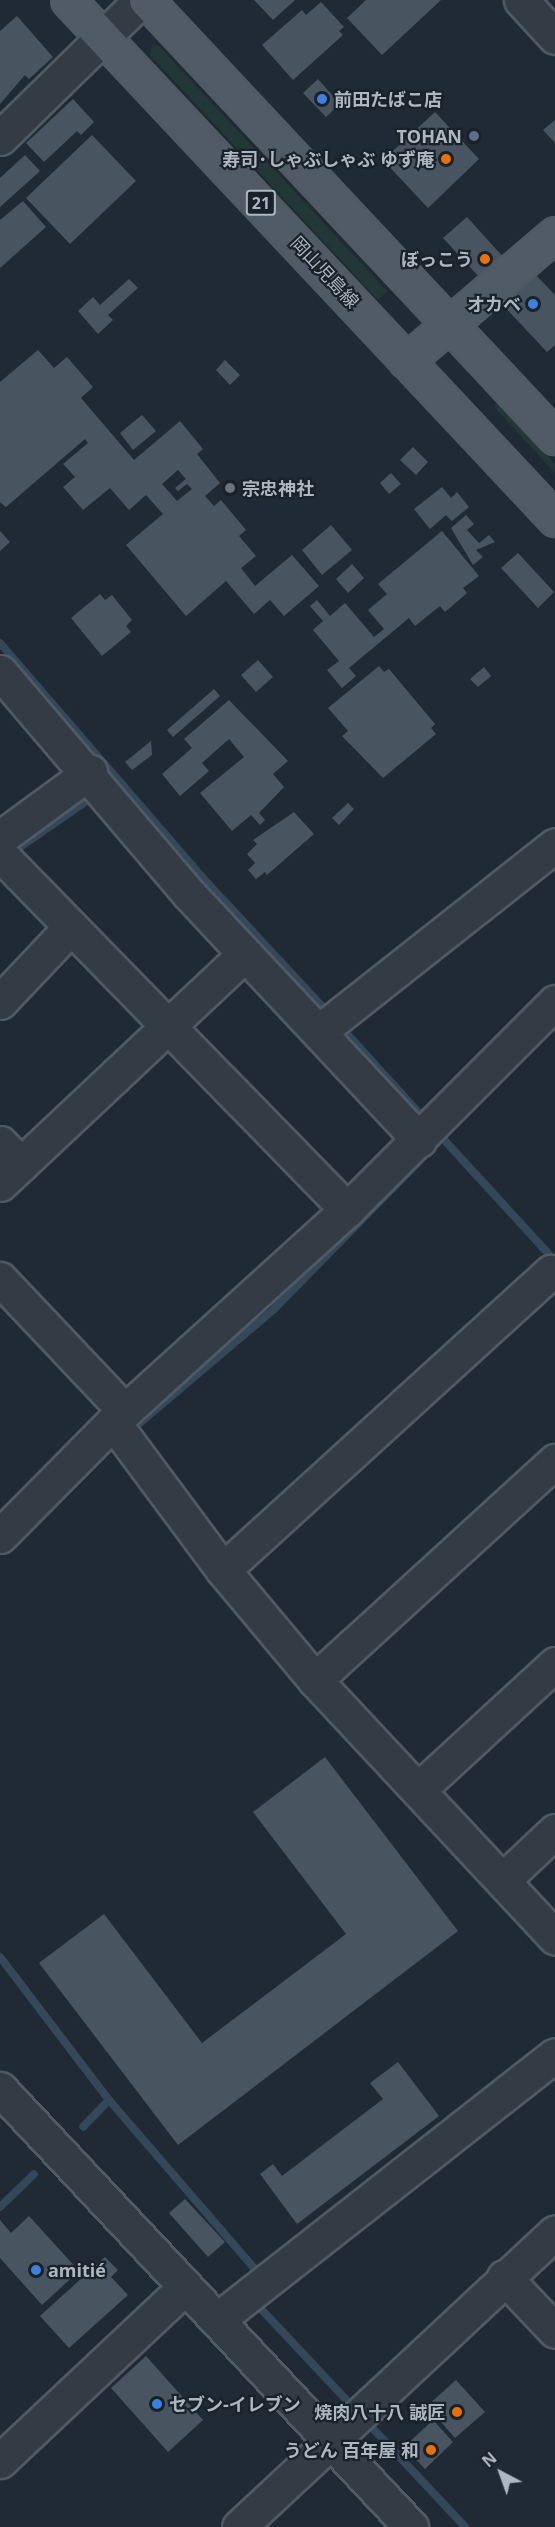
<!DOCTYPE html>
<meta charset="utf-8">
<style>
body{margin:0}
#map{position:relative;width:555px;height:2527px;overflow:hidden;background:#202a34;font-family:"Open Sans","Noto Sans JP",sans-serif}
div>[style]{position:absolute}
.green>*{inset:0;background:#233736}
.stream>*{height:8px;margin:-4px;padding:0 4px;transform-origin:4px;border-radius:4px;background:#34485a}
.building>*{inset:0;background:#485560}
.roads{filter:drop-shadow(2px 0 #505a63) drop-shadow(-2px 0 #505a63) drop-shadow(0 2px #505a63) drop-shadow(0 -2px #505a63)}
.minor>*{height:33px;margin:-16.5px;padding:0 16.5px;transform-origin:16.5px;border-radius:16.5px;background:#333c45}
.major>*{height:33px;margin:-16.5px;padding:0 16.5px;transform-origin:16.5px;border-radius:16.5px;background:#515b65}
.dots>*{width:16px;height:16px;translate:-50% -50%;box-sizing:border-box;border:3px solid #192129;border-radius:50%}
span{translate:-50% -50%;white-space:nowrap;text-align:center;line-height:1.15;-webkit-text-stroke:4.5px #192129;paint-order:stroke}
.shield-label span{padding:2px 4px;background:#192129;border:2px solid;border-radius:4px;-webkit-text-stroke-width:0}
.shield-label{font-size:16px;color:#adb7c2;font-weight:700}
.poi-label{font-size:18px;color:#adb7c2;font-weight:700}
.left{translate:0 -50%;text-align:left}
.right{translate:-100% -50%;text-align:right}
.street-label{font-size:18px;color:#adb7c2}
.north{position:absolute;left:471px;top:2443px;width:60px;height:60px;-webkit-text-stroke:4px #192129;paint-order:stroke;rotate:319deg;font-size:16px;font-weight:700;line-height:24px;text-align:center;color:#adb7c2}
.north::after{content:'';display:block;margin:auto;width:21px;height:27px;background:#adb7c2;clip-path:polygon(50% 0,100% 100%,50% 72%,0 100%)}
</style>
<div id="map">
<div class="green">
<div style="clip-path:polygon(152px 45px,159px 46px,387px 291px,378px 300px,150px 55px)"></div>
<div style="clip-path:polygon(498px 403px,555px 464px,555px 473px,494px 407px)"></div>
</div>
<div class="stream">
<div style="left:0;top:643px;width:308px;rotate:49.2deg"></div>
<div style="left:201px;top:876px;width:190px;rotate:47.1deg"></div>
<div style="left:10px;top:854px;width:98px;rotate:-34.7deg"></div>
<div style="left:339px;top:1025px;width:131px;rotate:47.8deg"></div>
<div style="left:436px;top:1131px;width:176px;rotate:47.5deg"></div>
<div style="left:128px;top:1433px;width:192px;rotate:-40.3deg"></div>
<div style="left:274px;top:1309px;width:240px;rotate:-45.5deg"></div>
<div style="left:0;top:1957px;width:180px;rotate:52.7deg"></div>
<div style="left:109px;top:2100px;width:37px;rotate:134deg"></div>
<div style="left:109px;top:2100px;width:223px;rotate:49.2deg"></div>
<div style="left:0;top:2207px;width:47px;rotate:-44.1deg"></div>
<div style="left:262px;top:2310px;width:137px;rotate:46.8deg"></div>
<div style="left:365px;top:2420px;width:146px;rotate:46.9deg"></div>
</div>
<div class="building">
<div style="clip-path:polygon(254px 0,295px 0,273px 20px)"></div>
<div style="clip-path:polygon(366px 0,441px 0,382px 55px,347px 18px)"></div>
<div style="clip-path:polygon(321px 2px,344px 27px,339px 31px,343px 35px,293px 80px,262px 45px,302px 10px,306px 15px)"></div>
<div style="clip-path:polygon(17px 16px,53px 57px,29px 79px,25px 75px,0 104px,0 31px)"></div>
<div style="clip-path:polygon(318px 79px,340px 104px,326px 117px,303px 93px)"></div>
<div style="clip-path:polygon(73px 99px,94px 122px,81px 135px,77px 131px,44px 162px,26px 143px)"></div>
<div style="clip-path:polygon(435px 112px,479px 159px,428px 208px,383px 160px)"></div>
<div style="clip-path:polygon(555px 120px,555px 143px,543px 130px)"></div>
<div style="clip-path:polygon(92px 135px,136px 181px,70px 244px,26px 198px)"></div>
<div style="clip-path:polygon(25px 155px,40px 171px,0 207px,0 178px)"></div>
<div style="clip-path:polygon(23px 201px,46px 227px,0 268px,0 220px)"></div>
<div style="clip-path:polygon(467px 217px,504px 258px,481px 279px,443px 238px)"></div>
<div style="clip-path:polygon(533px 272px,555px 295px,555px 345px,547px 352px,500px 302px)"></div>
<div style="clip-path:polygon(129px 279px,138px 288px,108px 315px,113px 320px,98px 334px,78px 311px,93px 297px,100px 305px)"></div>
<div style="clip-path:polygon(evenodd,38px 350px,54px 368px,67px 357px,93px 387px,81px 398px,134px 460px,180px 421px,203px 449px,197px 454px,220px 483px,205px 496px,214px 506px,221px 500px,246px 530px,239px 536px,256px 556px,241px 568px,255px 586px,292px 555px,319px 586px,284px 616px,270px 600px,254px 614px,226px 581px,186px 616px,126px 545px,163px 514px,146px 495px,129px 510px,110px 488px,83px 510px,63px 487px,75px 477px,63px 464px,88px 443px,85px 439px,6px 507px,0 502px,0 382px,38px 350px,178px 470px,186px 479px,175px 488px,178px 491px,187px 484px,192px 489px,177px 501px,162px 484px,178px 470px)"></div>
<div style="clip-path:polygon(225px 360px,240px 375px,230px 385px,216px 370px)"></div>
<div style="clip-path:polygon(142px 415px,156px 431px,133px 450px,120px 433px)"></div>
<div style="clip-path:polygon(413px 447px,428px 462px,416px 475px,400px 460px)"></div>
<div style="clip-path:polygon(391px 473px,401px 484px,389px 494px,380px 483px)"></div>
<div style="clip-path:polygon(442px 487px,451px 498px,457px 492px,469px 507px,452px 521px,446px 515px,430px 529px,414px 509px)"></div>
<div style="clip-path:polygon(466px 515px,474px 524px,467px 530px,479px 543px,489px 535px,495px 542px,476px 550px,483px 557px,473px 565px,451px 528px)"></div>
<div style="clip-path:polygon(331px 525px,352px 550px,322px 575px,302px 550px)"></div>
<div style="clip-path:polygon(0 531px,10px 542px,0 551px)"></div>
<div style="clip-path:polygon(442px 531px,479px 576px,463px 588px,467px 593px,445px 612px,440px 606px,415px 626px,409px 618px,349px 668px,356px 676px,342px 688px,327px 670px,339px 661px,313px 630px,323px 621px,310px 606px,317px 600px,330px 616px,345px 603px,374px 637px,384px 629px,368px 610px,387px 594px,378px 584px)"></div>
<div style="clip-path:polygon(518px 553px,554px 592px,538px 608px,501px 568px)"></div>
<div style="clip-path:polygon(352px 564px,364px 578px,348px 593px,336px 579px)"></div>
<div style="clip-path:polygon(100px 594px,105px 600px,112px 595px,132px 620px,126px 626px,131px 632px,102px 656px,71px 618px)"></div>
<div style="clip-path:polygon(258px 660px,273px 677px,256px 692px,241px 675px)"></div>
<div style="clip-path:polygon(379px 666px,384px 672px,389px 669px,435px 724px,431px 728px,436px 734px,383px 778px,342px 736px,348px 731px,328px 708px)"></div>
<div style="clip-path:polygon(484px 667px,491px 676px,478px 687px,470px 679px)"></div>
<div style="clip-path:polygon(214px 689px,220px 696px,173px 737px,167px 730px)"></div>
<div style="clip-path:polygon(229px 700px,288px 761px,273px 774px,284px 787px,259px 813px,265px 820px,260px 825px,251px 815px,232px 831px,200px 793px,244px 757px,229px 739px,202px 763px,209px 771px,180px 796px,162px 774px,192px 748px,184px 739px)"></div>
<div style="clip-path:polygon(151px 741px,152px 755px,132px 770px,125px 762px)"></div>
<div style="clip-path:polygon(348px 803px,354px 809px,339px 825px,332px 818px)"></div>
<div style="clip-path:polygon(294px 812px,314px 834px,267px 875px,265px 872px,256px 879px,248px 870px,255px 863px,247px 854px,257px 844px,253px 840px)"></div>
<div style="clip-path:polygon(325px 1757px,458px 1931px,178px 2145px,39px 1963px,104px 1914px,202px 2043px,346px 1934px,253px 1812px)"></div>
<div style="clip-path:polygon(398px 2062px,439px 2116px,297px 2224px,260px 2174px,273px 2164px,282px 2176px,383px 2099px,370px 2083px)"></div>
<div style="clip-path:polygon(185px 2199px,225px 2242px,208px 2257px,169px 2213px)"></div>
<div style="clip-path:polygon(29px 2216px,79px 2271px,42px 2305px,0 2258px,0 2220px,11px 2233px)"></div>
<div style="clip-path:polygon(105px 2257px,118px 2270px,111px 2277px,128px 2295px,69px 2348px,40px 2316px)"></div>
<div style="clip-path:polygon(146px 2356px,203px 2420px,168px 2452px,111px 2388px)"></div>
<div style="clip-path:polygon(456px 2380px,485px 2412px,455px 2438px,427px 2406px)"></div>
<div style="clip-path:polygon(433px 2420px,453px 2442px,425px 2469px,404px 2447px)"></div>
</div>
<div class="roads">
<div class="minor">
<div style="left:521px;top:0;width:50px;rotate:47.4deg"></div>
<div style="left:0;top:138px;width:197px;rotate:-44.4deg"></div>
<div style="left:0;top:672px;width:292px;rotate:49.6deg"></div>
<div style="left:189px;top:894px;width:337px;rotate:46.9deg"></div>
<div style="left:0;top:838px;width:112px;rotate:-36.3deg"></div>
<div style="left:0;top:854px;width:497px;rotate:45.7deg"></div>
<div style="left:0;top:1002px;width:103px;rotate:-46.6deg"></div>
<div style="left:321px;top:1030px;width:298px;rotate:-38.3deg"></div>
<div style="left:0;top:1143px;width:30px;rotate:46deg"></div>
<div style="left:0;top:1184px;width:336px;rotate:-43.2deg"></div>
<div style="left:0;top:1279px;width:182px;rotate:46.6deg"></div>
<div style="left:113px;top:1422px;width:184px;rotate:53.4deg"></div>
<div style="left:223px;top:1570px;width:143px;rotate:50.1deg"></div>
<div style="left:315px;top:1680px;width:352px;rotate:47deg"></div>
<div style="left:0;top:1536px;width:161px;rotate:-45.3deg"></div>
<div style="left:113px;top:1422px;width:316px;rotate:-42.2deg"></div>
<div style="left:347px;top:1210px;width:294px;rotate:-45deg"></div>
<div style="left:223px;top:1570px;width:443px;rotate:-42.3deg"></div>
<div style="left:315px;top:1680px;width:325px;rotate:-42.4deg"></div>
<div style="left:418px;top:1790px;width:186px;rotate:-42.6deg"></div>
<div style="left:504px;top:1879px;width:70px;rotate:-43.3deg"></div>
<div style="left:0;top:2089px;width:601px;rotate:46.82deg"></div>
<div style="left:504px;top:2277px;width:74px;rotate:46.6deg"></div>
<div style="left:217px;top:2320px;width:429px;rotate:-38.1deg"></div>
<div style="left:0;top:2461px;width:254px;rotate:-43.2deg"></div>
<div style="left:239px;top:2527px;width:432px;rotate:-43deg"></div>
</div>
<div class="major">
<div style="left:68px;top:0;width:712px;rotate:46.82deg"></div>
<div style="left:146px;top:0;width:599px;rotate:46.9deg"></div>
<div style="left:406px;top:361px;width:196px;rotate:-40.4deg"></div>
</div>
</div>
<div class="dots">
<div style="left:322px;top:99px;background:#3f7fe0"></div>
<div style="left:474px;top:136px;background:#5c6f8a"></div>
<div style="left:446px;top:159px;background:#e8710a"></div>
<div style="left:485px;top:259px;background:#e8710a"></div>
<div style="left:533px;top:304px;background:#3f7fe0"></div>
<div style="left:230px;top:488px;background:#6b7280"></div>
<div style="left:36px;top:2270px;background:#3f7fe0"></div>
<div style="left:157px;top:2404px;background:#3f7fe0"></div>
<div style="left:457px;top:2412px;background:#e8710a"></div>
<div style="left:431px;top:2450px;background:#e8710a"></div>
</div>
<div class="shield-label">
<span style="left:261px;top:203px">21</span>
</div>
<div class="poi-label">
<span class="left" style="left:334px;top:99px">前田たばこ店</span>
<span class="right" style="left:462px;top:136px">TOHAN</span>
<span class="right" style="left:434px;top:159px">寿司･しゃぶしゃぶ ゆず庵</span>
<span class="right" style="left:473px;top:259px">ぼっこう</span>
<span class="right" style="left:521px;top:304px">オカベ</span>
<span class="left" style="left:242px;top:488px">宗忠神社</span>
<span class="left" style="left:48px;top:2270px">amitié</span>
<span class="left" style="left:169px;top:2404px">セブン-イレブン</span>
<span class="right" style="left:445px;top:2412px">焼肉八十八 誠匠</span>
<span class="right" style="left:419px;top:2450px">うどん 百年屋 和</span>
</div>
<div class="street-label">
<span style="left:325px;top:272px;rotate:47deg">岡山児島線</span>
</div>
<div class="north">N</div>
</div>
